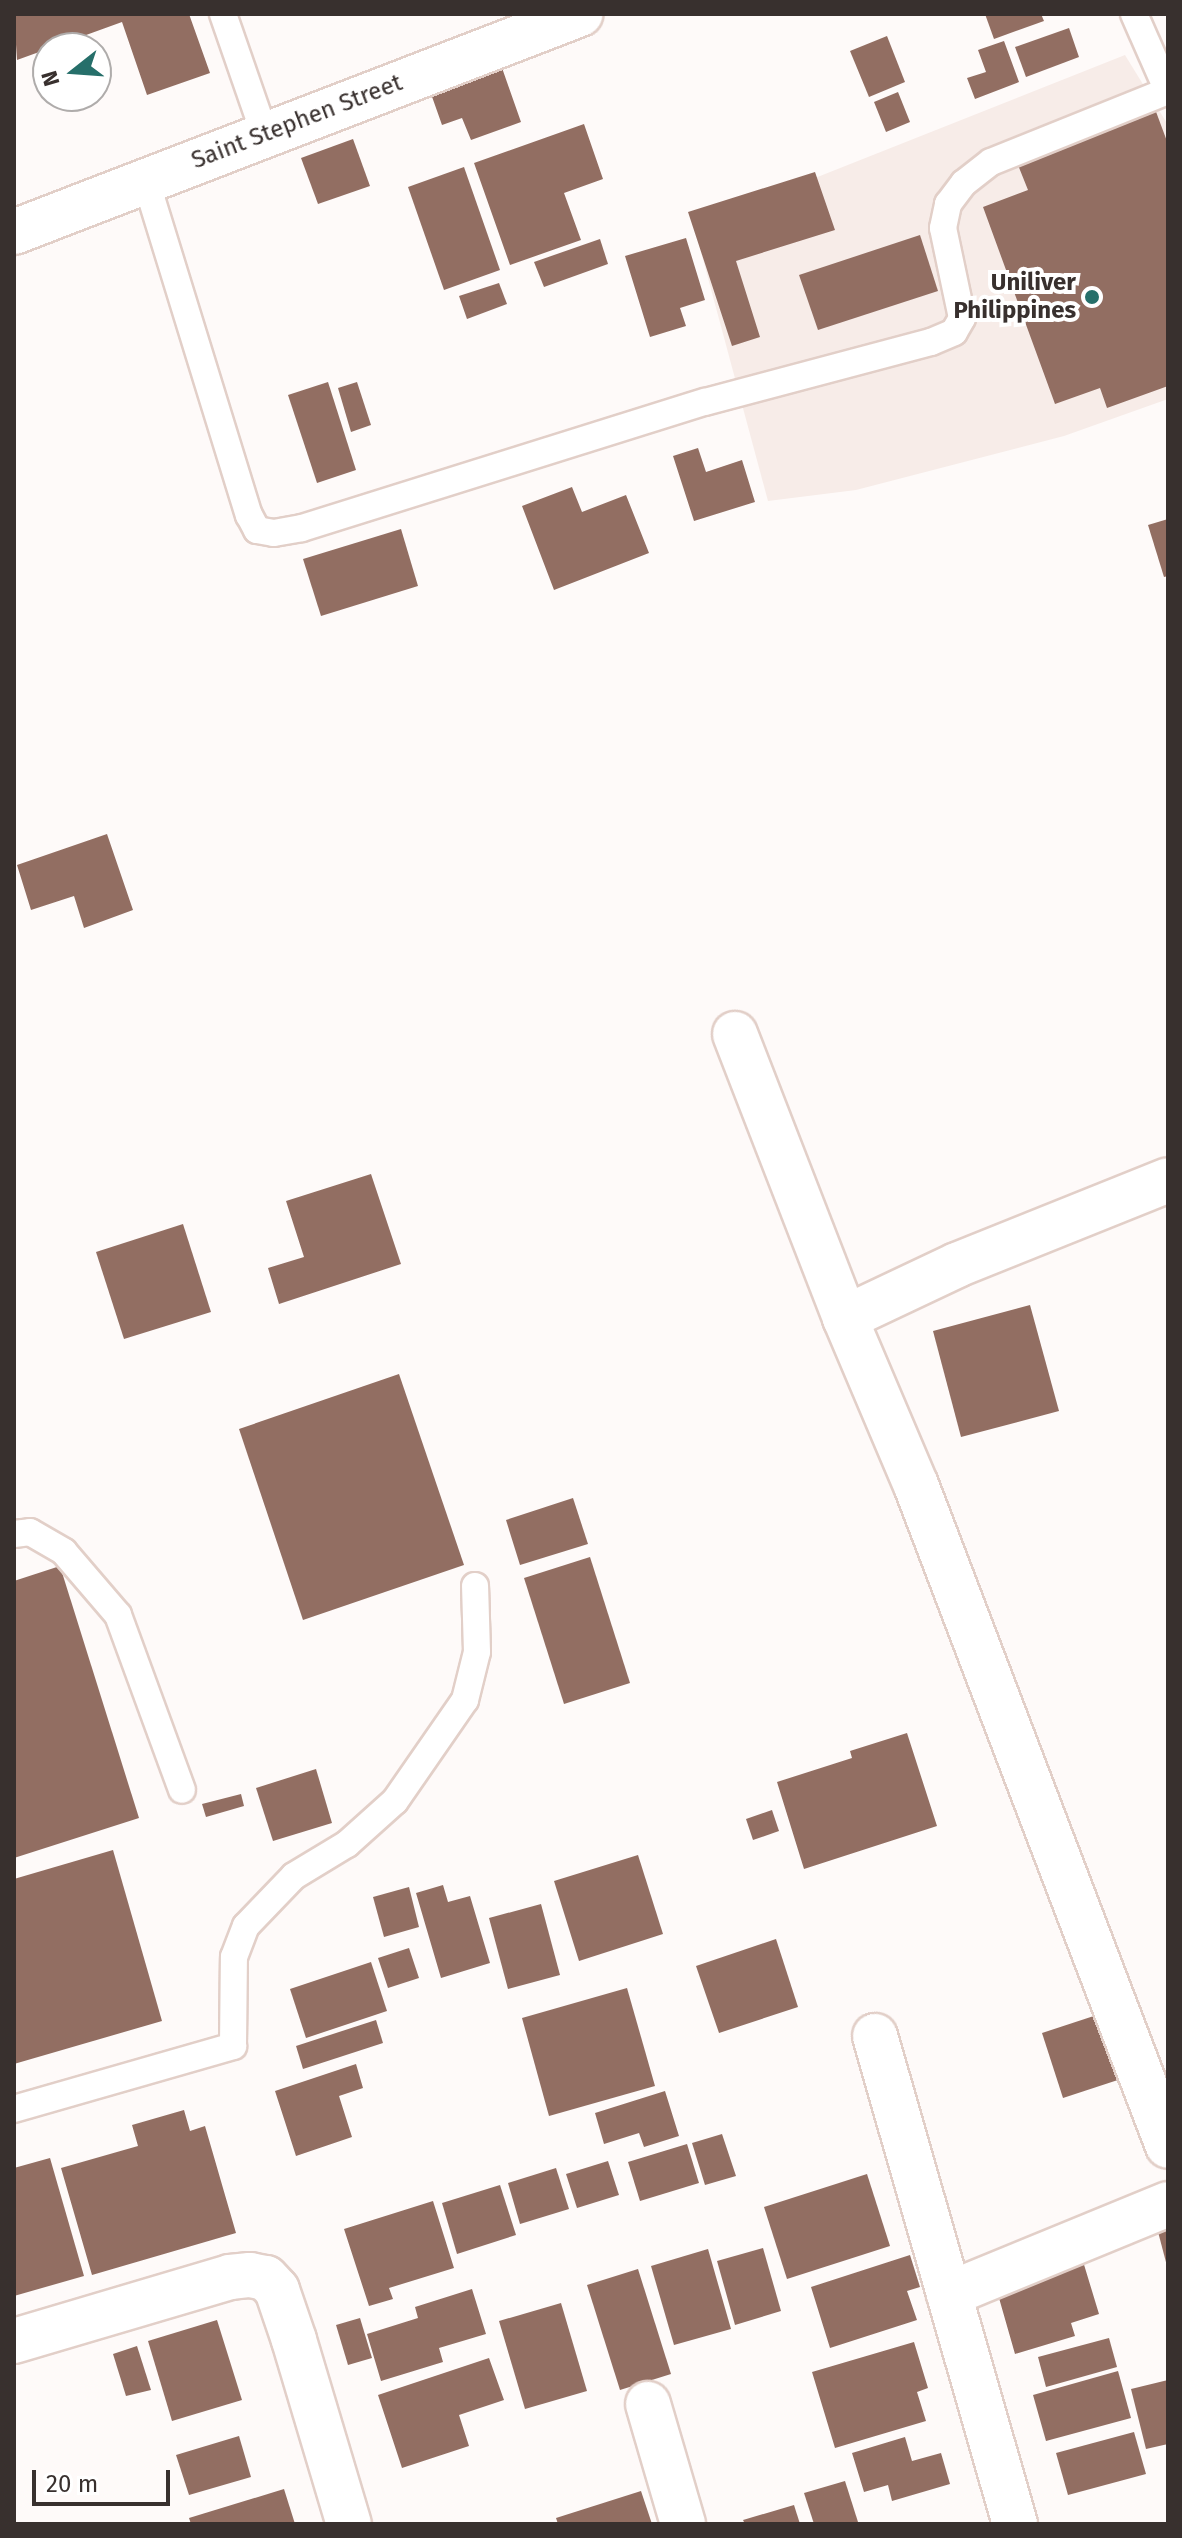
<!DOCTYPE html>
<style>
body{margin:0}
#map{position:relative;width:1182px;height:2538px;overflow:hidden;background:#fefaf9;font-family:"Fira Sans",sans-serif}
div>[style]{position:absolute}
.built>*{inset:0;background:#f7ece8}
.building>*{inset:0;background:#926e62}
.roads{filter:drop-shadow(2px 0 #e2cfc8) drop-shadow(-2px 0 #e2cfc8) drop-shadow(0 2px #e2cfc8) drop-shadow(0 -2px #e2cfc8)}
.lane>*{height:26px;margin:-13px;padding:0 13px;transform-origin:13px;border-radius:13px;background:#fff}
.street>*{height:44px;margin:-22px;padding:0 22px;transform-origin:22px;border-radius:22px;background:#fff}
.dots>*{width:22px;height:22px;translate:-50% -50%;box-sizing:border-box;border:4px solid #fff;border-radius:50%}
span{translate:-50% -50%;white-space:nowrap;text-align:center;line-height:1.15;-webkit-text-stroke:8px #fff;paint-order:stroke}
.street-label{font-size:24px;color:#38302e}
.poi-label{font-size:24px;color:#38302e;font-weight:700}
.right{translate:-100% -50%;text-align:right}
.frame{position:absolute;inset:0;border:16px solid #38302e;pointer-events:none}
.north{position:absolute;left:32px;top:32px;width:80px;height:80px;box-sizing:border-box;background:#fff;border:2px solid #afacab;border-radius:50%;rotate:253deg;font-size:22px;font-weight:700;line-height:32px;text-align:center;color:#38302e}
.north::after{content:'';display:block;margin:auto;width:28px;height:36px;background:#266f6a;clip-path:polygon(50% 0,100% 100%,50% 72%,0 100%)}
.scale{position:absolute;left:32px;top:2470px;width:138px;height:36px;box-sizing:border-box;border:4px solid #38302e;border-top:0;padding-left:10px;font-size:24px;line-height:28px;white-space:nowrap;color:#38302e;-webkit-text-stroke:6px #fff;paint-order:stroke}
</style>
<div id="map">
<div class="built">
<div style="clip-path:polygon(1125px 55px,1168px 125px,1168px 399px,1064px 436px,856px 490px,768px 501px,694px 226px)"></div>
</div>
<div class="building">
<div style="clip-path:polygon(14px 14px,189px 14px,210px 73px,147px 95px,122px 22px,17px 60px)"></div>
<div style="clip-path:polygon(985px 14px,1041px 14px,1044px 21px,994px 39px)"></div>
<div style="clip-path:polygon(1069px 28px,1079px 57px,1026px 77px,1015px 47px)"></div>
<div style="clip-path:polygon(887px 36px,905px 82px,869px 97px,850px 51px)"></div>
<div style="clip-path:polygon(1004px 41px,1019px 82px,975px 99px,967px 78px,986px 72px,978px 50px)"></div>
<div style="clip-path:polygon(501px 65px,521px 122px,471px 140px,462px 118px,442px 125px,430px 91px)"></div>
<div style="clip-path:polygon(898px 92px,910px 122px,886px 132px,874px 102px)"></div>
<div style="clip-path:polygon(1155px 109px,1168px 144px,1168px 386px,1107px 408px,1100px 388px,1055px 404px,983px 207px,1028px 190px,1016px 160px)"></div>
<div style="clip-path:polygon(584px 124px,603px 179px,564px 193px,581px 240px,510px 265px,474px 163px)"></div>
<div style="clip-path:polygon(353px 139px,370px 186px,318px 204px,301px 158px)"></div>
<div style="clip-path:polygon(464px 167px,500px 270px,444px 290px,408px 187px)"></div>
<div style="clip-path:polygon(815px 172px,835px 230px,736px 261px,760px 337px,732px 346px,688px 212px)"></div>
<div style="clip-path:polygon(920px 235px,938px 291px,818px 330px,799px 275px)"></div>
<div style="clip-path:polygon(686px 238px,705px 300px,680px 308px,686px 326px,650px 337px,625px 256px)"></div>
<div style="clip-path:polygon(600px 239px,608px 264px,544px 287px,534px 262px)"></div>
<div style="clip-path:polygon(499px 283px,507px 304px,467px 319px,459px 296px)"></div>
<div style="clip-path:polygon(328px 382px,356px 470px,317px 483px,288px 395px)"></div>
<div style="clip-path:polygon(357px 382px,371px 425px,351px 432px,338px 388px)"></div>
<div style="clip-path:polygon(698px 448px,706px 472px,742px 460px,755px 502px,694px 521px,673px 456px)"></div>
<div style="clip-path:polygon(572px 487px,582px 512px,626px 495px,649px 553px,554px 590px,522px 506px)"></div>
<div style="clip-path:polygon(1168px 519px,1168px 576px,1164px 577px,1148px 525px)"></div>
<div style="clip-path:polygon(401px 529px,418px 586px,321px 616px,303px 559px)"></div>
<div style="clip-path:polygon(107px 834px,133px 910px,84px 928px,74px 896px,31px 910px,17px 865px)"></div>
<div style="clip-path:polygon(371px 1174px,401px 1264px,279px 1304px,268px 1268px,304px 1257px,286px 1201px)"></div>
<div style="clip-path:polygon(183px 1224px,211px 1312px,124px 1339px,96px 1252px)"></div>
<div style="clip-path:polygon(1030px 1305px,1059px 1411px,961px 1437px,933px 1331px)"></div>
<div style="clip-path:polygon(399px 1374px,464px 1565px,303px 1620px,239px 1429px)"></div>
<div style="clip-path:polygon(573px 1498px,588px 1544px,520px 1565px,506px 1520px)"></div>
<div style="clip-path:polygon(590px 1557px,630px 1683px,564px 1704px,524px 1578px)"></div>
<div style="clip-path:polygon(60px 1566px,139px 1818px,14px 1858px,14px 1581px)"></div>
<div style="clip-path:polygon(907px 1733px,937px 1826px,804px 1869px,777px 1782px,852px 1758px,850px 1751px)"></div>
<div style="clip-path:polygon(316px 1769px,332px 1823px,273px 1841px,256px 1788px)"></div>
<div style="clip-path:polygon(241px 1794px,244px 1806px,206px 1817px,202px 1804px)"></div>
<div style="clip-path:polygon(772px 1810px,779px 1831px,753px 1840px,746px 1819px)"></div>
<div style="clip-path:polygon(113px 1850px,162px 2021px,14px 2064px,14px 1879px)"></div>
<div style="clip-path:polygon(638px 1855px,663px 1934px,579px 1961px,554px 1881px)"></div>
<div style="clip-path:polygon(443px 1885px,448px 1902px,470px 1896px,490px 1963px,441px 1978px,416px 1893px)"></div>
<div style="clip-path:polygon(409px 1887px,419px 1927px,384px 1937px,373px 1897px)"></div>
<div style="clip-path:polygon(541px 1904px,560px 1975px,508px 1989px,489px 1918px)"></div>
<div style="clip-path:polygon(776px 1939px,798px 2007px,719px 2033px,696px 1966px)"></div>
<div style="clip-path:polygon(409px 1948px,419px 1978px,388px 1988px,378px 1958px)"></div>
<div style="clip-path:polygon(371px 1962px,387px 2011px,306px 2038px,290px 1989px)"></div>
<div style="clip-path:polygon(627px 1988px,655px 2086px,549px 2116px,522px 2018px)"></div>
<div style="clip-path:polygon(1106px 2012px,1127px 2077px,1063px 2098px,1042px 2033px)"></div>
<div style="clip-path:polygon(376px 2020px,383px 2043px,303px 2069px,296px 2046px)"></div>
<div style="clip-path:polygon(356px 2064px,363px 2088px,339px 2096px,352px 2137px,296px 2156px,275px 2091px)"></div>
<div style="clip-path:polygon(665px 2091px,679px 2136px,644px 2147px,639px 2133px,604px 2144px,595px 2113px)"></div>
<div style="clip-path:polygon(184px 2110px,190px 2131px,205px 2126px,236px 2233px,92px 2275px,61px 2168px,138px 2146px,132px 2125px)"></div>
<div style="clip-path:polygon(722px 2134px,736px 2176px,705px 2185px,692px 2143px)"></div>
<div style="clip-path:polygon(687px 2144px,699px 2183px,640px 2201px,628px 2162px)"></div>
<div style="clip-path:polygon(50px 2158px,84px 2276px,14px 2296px,14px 2168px)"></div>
<div style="clip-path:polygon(608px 2161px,619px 2195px,577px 2208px,566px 2174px)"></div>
<div style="clip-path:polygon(556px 2168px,569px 2209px,520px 2224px,508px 2183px)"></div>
<div style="clip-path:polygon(867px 2174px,890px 2246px,787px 2279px,764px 2207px)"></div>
<div style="clip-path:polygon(500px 2185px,516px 2235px,457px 2254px,442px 2203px)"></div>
<div style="clip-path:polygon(433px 2201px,454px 2268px,389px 2288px,393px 2299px,369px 2306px,344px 2229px)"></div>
<div style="clip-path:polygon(1168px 2225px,1168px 2266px,1167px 2266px,1157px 2228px)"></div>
<div style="clip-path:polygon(763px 2248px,781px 2311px,735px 2325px,717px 2261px)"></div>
<div style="clip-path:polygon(708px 2249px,731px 2329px,674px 2345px,651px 2266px)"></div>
<div style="clip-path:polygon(910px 2255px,920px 2287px,907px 2291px,917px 2320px,830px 2348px,811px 2287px)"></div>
<div style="clip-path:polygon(1082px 2258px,1099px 2314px,1071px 2323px,1075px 2336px,1015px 2354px,995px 2284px)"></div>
<div style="clip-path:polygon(638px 2269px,671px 2374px,620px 2390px,587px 2285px)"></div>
<div style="clip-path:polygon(472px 2289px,486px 2334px,439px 2348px,443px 2362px,381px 2381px,367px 2334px,418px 2318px,415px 2307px)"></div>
<div style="clip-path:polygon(561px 2303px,587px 2391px,525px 2409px,499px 2321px)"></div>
<div style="clip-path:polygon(360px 2318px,372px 2358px,348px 2365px,336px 2325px)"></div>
<div style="clip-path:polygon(217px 2320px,242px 2400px,172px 2421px,148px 2341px)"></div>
<div style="clip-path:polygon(1109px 2338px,1117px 2367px,1046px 2387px,1038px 2357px)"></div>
<div style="clip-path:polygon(914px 2342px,928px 2388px,917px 2392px,926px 2421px,835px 2448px,812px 2372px)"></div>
<div style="clip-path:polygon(137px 2346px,151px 2390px,126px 2396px,113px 2354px)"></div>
<div style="clip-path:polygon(489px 2358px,504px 2400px,459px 2415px,469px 2446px,402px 2468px,378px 2395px)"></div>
<div style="clip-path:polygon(1118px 2371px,1131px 2418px,1046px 2441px,1033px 2395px)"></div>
<div style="clip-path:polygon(1168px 2380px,1168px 2444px,1146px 2449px,1131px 2389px)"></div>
<div style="clip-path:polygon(1134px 2432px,1146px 2474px,1068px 2495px,1056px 2453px)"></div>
<div style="clip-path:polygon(239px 2436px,251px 2477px,189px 2495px,176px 2455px)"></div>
<div style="clip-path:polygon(905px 2437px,912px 2461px,941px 2453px,950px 2484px,892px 2501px,888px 2485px,864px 2492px,852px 2453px)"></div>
<div style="clip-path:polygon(845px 2481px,858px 2522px,814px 2524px,804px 2493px)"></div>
<div style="clip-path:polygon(284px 2489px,295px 2524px,191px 2524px,189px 2518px)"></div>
<div style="clip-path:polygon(641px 2491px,652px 2524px,558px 2524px,556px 2518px)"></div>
<div style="clip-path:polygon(794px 2505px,800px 2524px,745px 2524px,743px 2520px)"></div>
</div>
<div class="roads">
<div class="lane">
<div style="left:223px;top:14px;width:128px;rotate:70.9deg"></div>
<div style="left:1134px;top:14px;width:84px;rotate:66.2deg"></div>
<div style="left:146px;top:181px;width:350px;rotate:72.9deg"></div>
<div style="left:249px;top:515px;width:17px;rotate:62deg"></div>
<div style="left:257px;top:530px;width:17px;rotate:10deg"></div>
<div style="left:274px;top:533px;width:28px;rotate:-10deg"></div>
<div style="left:302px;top:528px;width:422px;rotate:-17.4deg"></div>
<div style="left:705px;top:402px;width:234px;rotate:-14.9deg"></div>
<div style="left:931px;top:342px;width:25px;rotate:-23deg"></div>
<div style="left:954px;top:332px;width:16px;rotate:-60deg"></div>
<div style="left:962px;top:318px;width:92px;rotate:-101.9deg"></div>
<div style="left:943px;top:228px;width:25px;rotate:-78deg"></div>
<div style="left:948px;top:204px;width:26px;rotate:-53deg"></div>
<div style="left:964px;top:183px;width:34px;rotate:-38deg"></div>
<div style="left:991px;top:162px;width:191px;rotate:-21.9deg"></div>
<div style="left:14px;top:1534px;width:16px;rotate:-7deg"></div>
<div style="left:30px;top:1532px;width:39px;rotate:30deg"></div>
<div style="left:64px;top:1552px;width:83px;rotate:49.4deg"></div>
<div style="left:118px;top:1615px;width:186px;rotate:69.9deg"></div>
<div style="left:14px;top:2109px;width:228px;rotate:-16deg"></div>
<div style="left:233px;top:2046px;width:89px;rotate:-89.4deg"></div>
<div style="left:234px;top:1957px;width:33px;rotate:-69deg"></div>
<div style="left:246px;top:1926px;width:69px;rotate:-46.2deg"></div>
<div style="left:294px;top:1876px;width:62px;rotate:-31.1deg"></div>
<div style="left:347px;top:1844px;width:64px;rotate:-41.9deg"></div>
<div style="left:395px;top:1801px;width:123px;rotate:-55.3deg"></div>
<div style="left:465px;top:1700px;width:49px;rotate:-76deg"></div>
<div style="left:477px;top:1652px;width:66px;rotate:-91.7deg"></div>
</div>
<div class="street">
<div style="left:14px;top:232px;width:607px;rotate:-21.06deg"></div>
<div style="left:735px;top:1034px;width:305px;rotate:68.8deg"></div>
<div style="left:845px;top:1318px;width:181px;rotate:67deg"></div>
<div style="left:916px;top:1485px;width:707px;rotate:69.13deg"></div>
<div style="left:845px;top:1318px;width:124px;rotate:-25.3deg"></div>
<div style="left:957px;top:1265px;width:227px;rotate:-21.9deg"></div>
<div style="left:875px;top:2036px;width:508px;rotate:73.99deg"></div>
<div style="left:949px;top:2294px;width:237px;rotate:-22.3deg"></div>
<div style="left:14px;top:2341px;width:225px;rotate:-16.5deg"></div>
<div style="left:230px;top:2277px;width:20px;rotate:-6deg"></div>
<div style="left:250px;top:2275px;width:16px;rotate:11deg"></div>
<div style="left:266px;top:2278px;width:16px;rotate:47deg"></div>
<div style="left:277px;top:2290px;width:53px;rotate:71.2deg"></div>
<div style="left:294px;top:2340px;width:192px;rotate:73.4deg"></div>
<div style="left:648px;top:2404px;width:125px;rotate:73.7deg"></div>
</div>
</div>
<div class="dots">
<div style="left:1092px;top:297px;background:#266f6a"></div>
</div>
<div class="street-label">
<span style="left:297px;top:122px;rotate:-21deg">Saint Stephen Street</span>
</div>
<div class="poi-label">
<span class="right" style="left:1076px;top:297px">Uniliver<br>Philippines</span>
</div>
<div class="frame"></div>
<div class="north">N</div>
<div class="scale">20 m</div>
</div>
